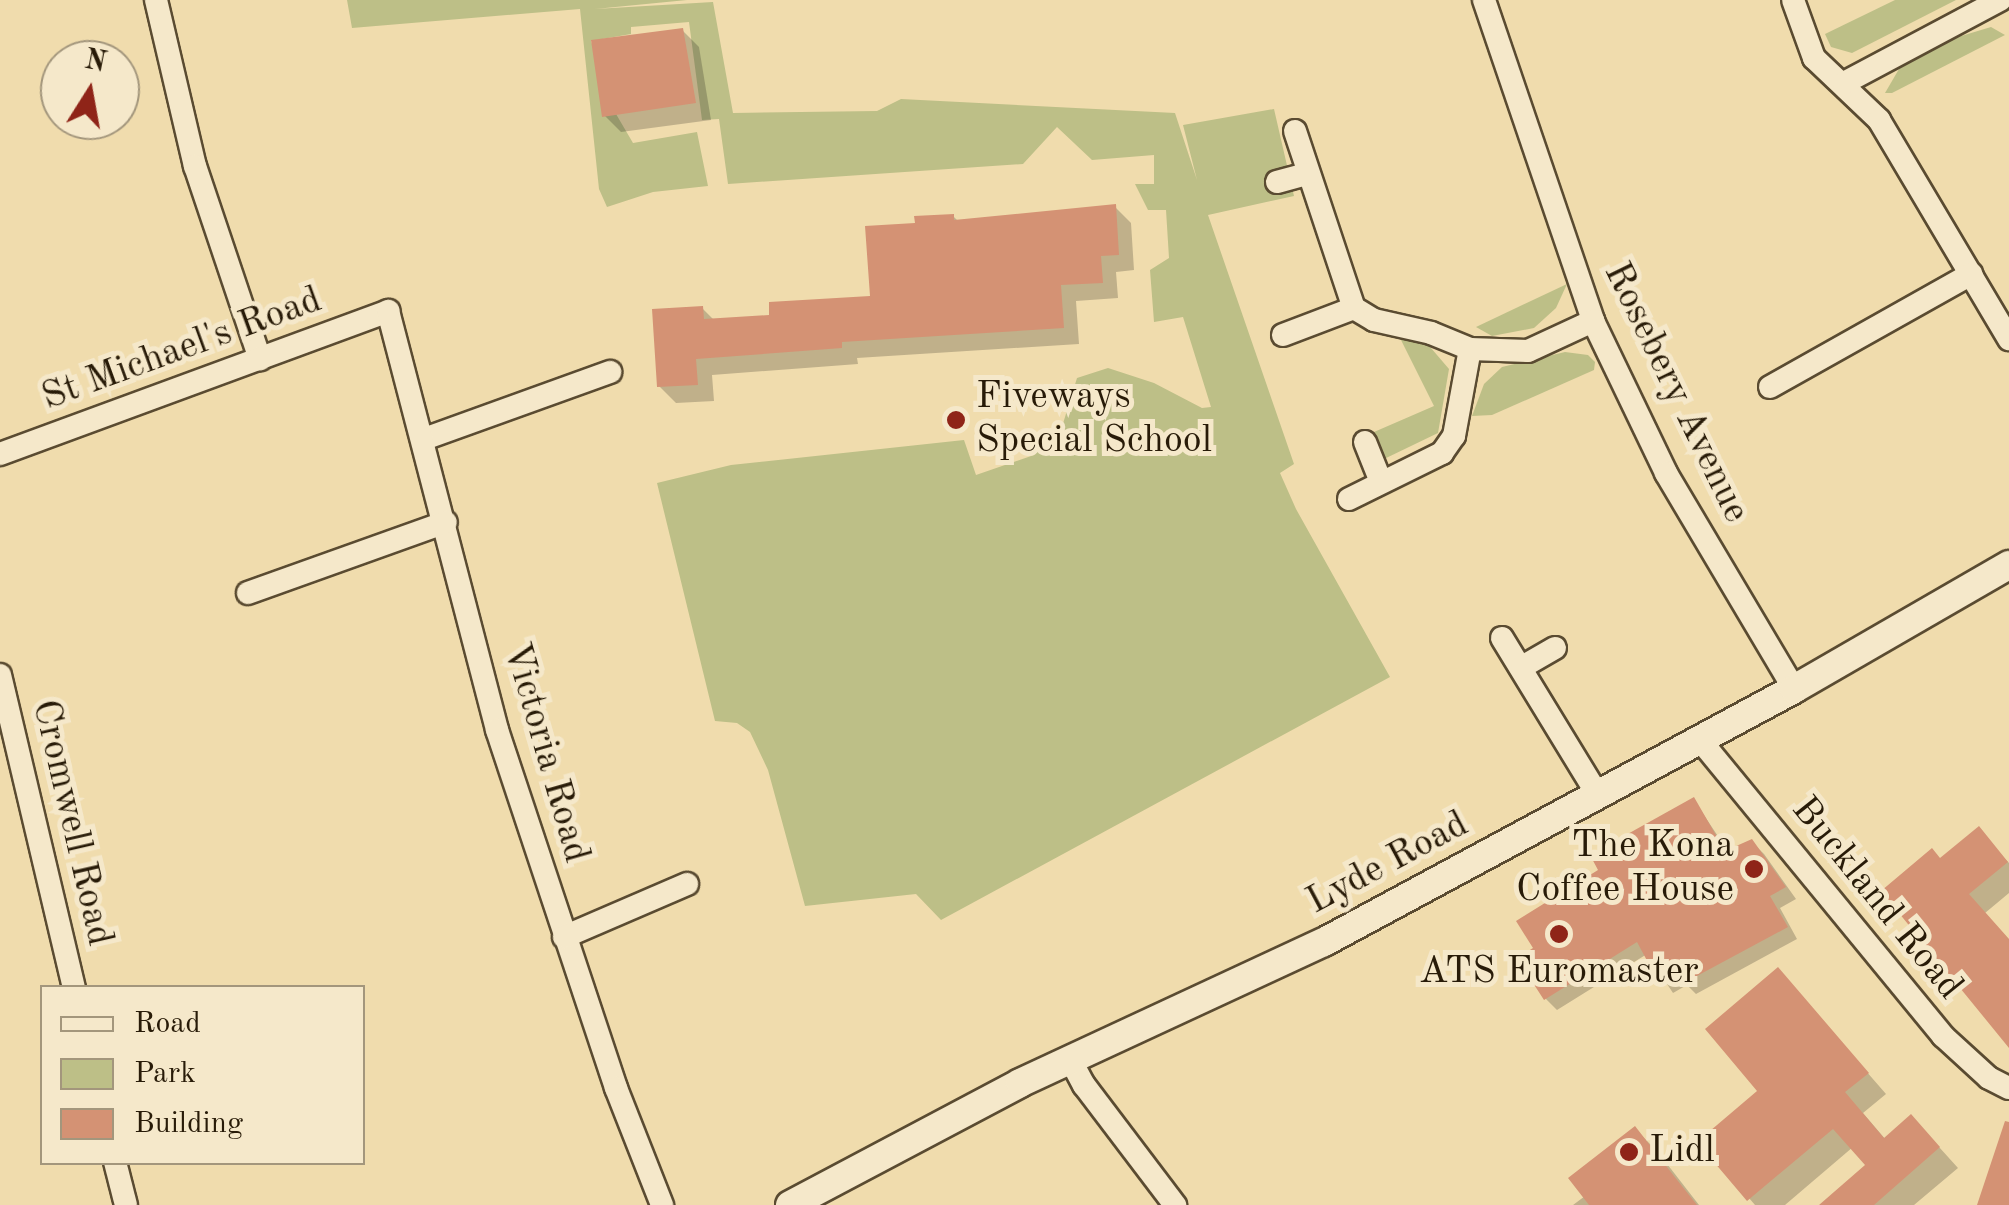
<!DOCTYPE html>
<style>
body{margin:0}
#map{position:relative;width:2009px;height:1205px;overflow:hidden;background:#f0dcad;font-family:"Old Standard TT",serif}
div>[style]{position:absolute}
.green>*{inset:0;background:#bdbf87}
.shadow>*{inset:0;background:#0003}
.building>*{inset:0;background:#d49274}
.roads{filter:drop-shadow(2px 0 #5a4b31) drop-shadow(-2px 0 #5a4b31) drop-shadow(0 2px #5a4b31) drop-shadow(0 -2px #5a4b31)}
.minor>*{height:22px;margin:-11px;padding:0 11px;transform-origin:11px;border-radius:11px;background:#f5e8ca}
.tertiary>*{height:28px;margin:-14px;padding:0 14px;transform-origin:14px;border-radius:14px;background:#f5e8ca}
.dots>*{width:28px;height:28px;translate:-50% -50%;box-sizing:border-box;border:5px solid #f5e8ca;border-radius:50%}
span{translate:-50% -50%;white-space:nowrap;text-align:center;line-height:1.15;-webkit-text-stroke:10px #f5e8ca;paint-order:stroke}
.street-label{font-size:38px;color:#281b08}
.poi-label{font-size:38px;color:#281b08}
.left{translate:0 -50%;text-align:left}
.right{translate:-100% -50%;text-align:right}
.legend{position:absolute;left:40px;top:985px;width:325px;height:180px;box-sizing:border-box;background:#f5e8ca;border:2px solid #a3967c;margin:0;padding:12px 18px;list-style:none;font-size:30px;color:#281b08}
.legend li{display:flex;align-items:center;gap:20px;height:50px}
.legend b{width:50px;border:2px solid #a3967c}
.north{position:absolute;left:40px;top:40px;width:100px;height:100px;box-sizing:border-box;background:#f5e8ca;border:2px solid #a3967c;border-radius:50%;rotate:11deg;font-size:28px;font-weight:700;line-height:40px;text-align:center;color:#281b08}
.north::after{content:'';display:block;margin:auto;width:35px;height:45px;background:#8f2418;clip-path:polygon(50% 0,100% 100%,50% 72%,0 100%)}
</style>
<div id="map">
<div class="green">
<div style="clip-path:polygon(347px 0,687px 0,595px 9px,713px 2px,733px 113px,877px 111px,901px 99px,1175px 113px,1197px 180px,1183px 125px,1274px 109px,1294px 196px,1208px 215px,1294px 464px,1280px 473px,1296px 509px,1390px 677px,941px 920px,916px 894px,805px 906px,768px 770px,750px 732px,737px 723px,715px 721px,657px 483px,731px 465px,964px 440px,976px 475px,1034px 455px,1061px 430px,1077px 378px,1108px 368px,1154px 383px,1202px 408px,1211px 407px,1183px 317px,1154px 322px,1150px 270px,1169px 258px,1166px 210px,1148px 210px,1135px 184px,1154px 184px,1154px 155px,1092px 160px,1057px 127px,1023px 164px,728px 184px,719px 119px,702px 120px,689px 22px,631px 27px,631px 34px,591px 41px,616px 114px,633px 143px,697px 132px,708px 186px,653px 192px,607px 207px,599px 189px,580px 9px,352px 28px)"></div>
<div style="clip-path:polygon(1895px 0,1956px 0,1852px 53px,1831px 47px,1825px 34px)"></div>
<div style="clip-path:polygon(1991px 27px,2005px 35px,1892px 93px,1885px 93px,1899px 69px,1948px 40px)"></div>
<div style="clip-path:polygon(1567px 284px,1556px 308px,1534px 328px,1492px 336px,1476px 327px)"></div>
<div style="clip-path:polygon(1399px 336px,1425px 341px,1449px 369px,1438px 433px,1382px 460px,1374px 432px,1434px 406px)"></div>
<div style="clip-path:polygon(1565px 352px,1588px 355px,1595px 362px,1594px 370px,1492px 415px,1472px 416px,1484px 384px,1502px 367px)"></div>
</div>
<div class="shadow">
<div style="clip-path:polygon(682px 30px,699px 47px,711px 120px,621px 132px,605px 116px)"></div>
<div style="clip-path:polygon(1115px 207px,1131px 223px,1134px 270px,1116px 272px,1118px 298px,1076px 301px,1079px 344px,857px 358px,858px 364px,712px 375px,714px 401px,676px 403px,659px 386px,702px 308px,715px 321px,772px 318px,872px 299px,917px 225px,953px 216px,959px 222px)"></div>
<div style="clip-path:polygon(1694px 800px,1729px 853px,1752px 842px,1764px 854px,1796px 899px,1780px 908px,1797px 939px,1696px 994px,1687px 985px,1673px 993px,1647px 954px,1557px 1010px,1546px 999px,1536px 949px,1601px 870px)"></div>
<div style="clip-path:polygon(1978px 830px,2009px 863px,2009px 893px,1985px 913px,2009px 940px,2009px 1043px,1941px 861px)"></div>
<div style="clip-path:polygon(1778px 970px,1886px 1094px,1863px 1113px,1886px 1140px,1930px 1137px,1958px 1168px,1914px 1205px,1823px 1205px,1869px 1165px,1853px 1147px,1785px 1205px,1755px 1205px,1701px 1142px,1761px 1091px)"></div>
<div style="clip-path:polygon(1635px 1129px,1657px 1151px,1699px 1205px,1573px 1205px,1585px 1196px)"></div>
</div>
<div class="building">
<div style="clip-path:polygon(683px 28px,696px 103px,602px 117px,591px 40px)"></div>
<div style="clip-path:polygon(1116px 204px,1119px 255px,1101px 256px,1103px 283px,1061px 285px,1064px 328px,842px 342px,842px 348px,696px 359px,698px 385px,657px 387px,652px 309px,703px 306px,704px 319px,769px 315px,769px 302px,870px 296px,865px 226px,915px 223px,914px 216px,954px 214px,954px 220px)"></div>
<div style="clip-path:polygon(1694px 797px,1725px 851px,1752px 839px,1786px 887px,1770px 896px,1788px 927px,1682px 984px,1676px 974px,1659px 983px,1637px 942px,1544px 1000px,1517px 958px,1533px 948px,1516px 921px,1598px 870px,1590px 855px)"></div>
<div style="clip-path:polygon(1979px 826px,2008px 862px,1969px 894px,2009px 939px,2009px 1048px,1881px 891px,1932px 848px,1940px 858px)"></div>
<div style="clip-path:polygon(1778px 967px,1869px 1073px,1845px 1092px,1884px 1138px,1911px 1114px,1940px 1147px,1874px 1205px,1819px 1205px,1865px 1165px,1833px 1129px,1747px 1201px,1697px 1142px,1757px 1091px,1705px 1029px)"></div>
<div style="clip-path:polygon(2005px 1121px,2009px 1122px,2009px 1205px,1977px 1205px)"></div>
<div style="clip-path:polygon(1635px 1126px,1674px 1176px,1697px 1205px,1589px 1205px,1568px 1178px)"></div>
</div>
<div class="roads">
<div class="minor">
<div style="left:156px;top:0;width:171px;rotate:76.8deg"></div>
<div style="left:195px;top:166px;width:204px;rotate:71.4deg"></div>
<div style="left:1484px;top:0;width:339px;rotate:71.2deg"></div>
<div style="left:1593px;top:321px;width:169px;rotate:64.3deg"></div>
<div style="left:1666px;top:473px;width:251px;rotate:59.3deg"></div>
<div style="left:1793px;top:0;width:62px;rotate:70.1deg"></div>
<div style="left:1814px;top:58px;width:90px;rotate:43.6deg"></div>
<div style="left:1879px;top:120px;width:255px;rotate:59.3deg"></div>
<div style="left:1844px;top:83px;width:177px;rotate:-28deg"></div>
<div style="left:1295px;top:131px;width:187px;rotate:71.6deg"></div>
<div style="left:1354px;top:308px;width:23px;rotate:31deg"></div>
<div style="left:1374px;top:320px;width:58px;rotate:12.8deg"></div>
<div style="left:1431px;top:333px;width:42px;rotate:22.3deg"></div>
<div style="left:1470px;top:349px;width:58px;rotate:2deg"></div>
<div style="left:1528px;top:351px;width:72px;rotate:-24.8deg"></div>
<div style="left:1277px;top:182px;width:31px;rotate:-15deg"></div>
<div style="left:1283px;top:335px;width:76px;rotate:-20.8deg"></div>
<div style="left:1770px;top:387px;width:231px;rotate:-29.3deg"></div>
<div style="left:424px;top:439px;width:198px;rotate:-19.8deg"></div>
<div style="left:1365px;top:442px;width:43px;rotate:68.2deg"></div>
<div style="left:0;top:454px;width:414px;rotate:-20.2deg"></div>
<div style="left:388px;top:311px;width:433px;rotate:75.4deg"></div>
<div style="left:497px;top:730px;width:377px;rotate:71.6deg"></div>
<div style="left:616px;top:1088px;width:126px;rotate:68.5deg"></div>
<div style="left:1349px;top:499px;width:104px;rotate:-26.3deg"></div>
<div style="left:1442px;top:453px;width:21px;rotate:-55deg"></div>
<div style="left:1454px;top:436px;width:88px;rotate:-79.6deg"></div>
<div style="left:248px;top:593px;width:210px;rotate:-19.7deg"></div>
<div style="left:1502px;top:638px;width:184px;rotate:58.6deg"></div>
<div style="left:1522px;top:667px;width:38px;rotate:-30deg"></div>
<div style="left:0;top:675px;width:322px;rotate:76.7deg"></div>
<div style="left:1700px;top:740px;width:383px;rotate:50.6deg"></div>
<div style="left:1943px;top:1036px;width:62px;rotate:42.4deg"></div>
<div style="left:1989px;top:1078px;width:22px;rotate:27deg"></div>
<div style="left:564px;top:937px;width:134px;rotate:-23.3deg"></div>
<div style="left:1070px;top:1059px;width:30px;rotate:62deg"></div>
<div style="left:1084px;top:1085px;width:151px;rotate:52.8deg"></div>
<div style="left:115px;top:1162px;width:44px;rotate:75.7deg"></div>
</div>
<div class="tertiary">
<div style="left:790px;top:1205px;width:260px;rotate:-27.9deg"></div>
<div style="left:1020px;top:1083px;width:335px;rotate:-24.9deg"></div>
<div style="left:1324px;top:942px;width:534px;rotate:-28.29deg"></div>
<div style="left:1794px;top:689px;width:248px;rotate:-30deg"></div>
</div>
</div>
<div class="dots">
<div style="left:956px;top:420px;background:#8f2418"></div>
<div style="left:1754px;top:869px;background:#8f2418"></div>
<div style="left:1559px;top:934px;background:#8f2418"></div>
<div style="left:1629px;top:1152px;background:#8f2418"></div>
</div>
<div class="street-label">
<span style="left:182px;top:350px;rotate:-20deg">St Michael's Road</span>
<span style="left:1675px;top:393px;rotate:64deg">Rosebery Avenue</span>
<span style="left:545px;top:753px;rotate:74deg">Victoria Road</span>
<span style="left:71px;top:823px;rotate:77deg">Cromwell Road</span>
<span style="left:1388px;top:864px;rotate:-28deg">Lyde Road</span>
<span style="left:1876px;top:899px;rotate:51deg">Buckland Road</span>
</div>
<div class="poi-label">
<span class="left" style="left:976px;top:420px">Fiveways<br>Special School</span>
<span class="right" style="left:1734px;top:869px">The Kona<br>Coffee House</span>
<span style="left:1559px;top:973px">ATS Euromaster</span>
<span class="left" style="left:1649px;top:1152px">Lidl</span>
</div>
<ul class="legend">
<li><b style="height:12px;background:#f5e8ca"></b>Road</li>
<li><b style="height:28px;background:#bdbf87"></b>Park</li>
<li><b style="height:28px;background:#d49274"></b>Building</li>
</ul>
<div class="north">N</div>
</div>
